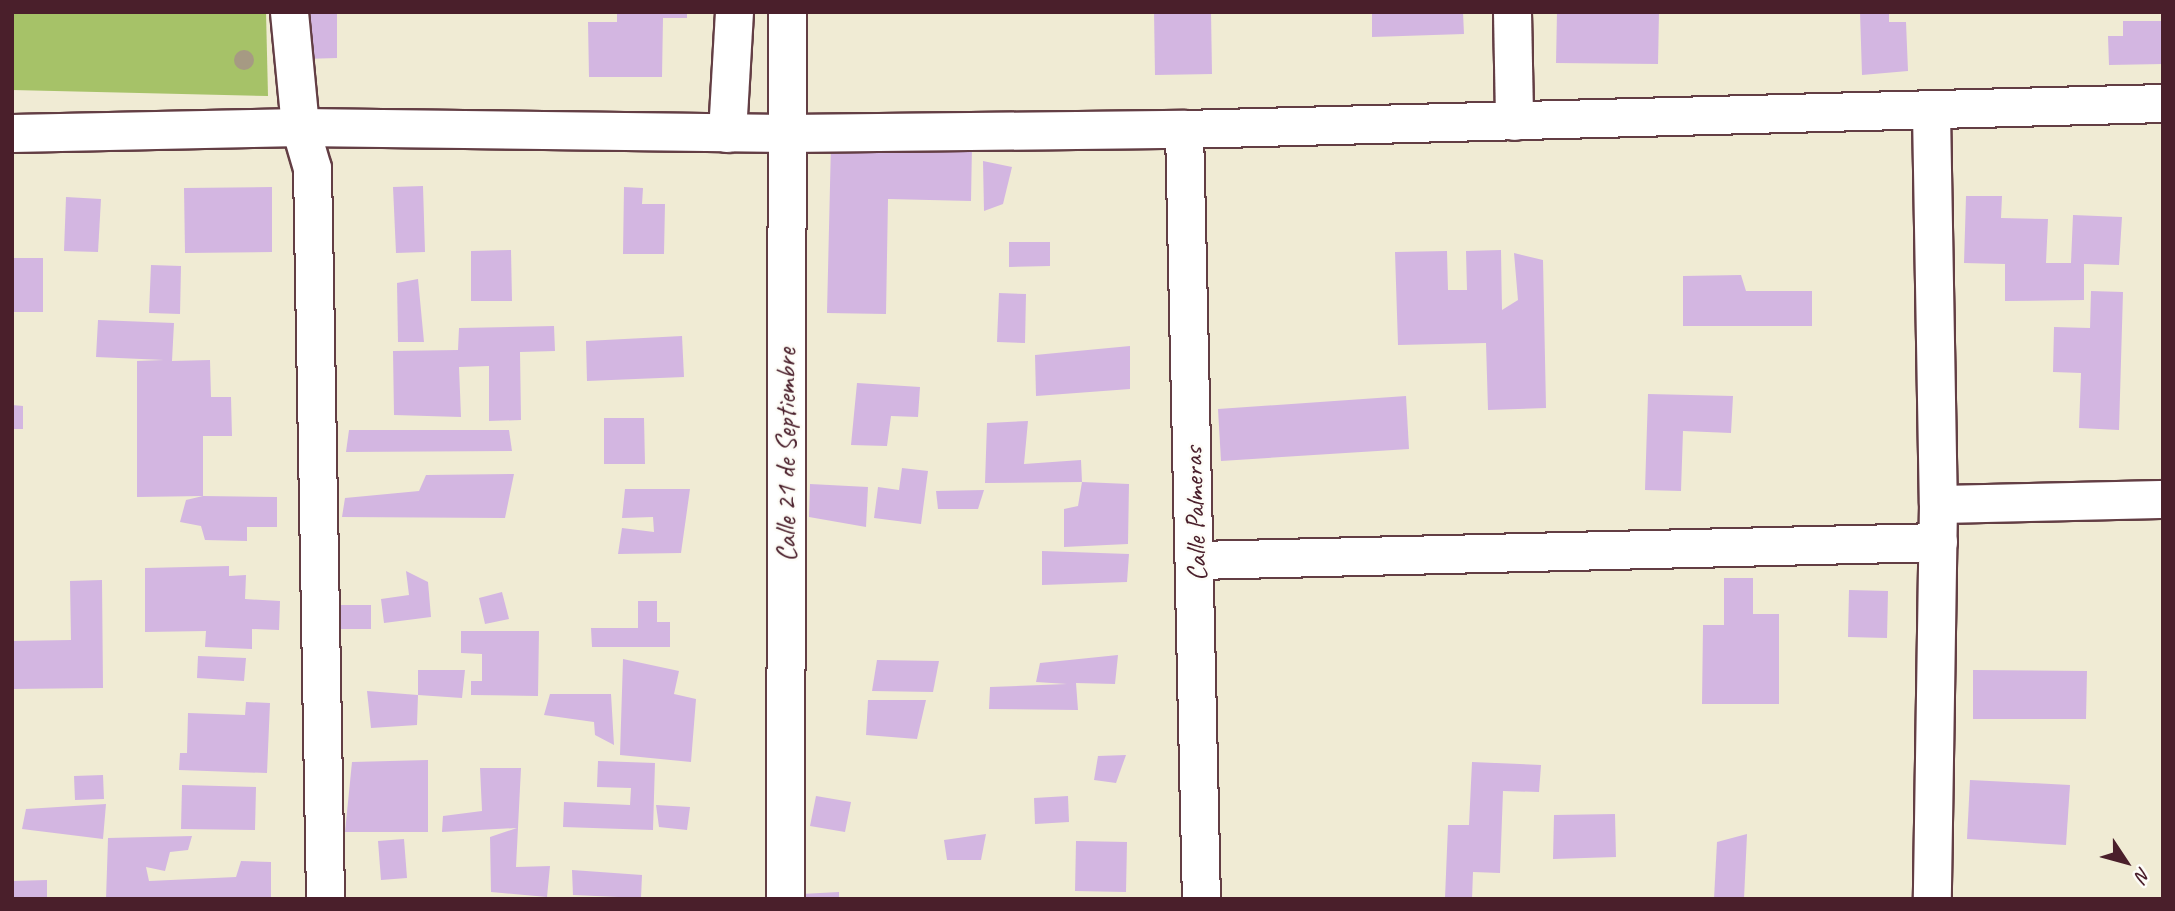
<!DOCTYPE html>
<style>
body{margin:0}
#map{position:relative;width:2175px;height:911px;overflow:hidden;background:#f0ebd4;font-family:Caveat,sans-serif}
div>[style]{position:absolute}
.green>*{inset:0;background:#a6c268}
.building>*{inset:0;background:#d3b6e1}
.roads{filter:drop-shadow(2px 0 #633e44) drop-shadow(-2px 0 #633e44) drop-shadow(0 2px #633e44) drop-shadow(0 -2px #633e44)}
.street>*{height:37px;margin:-18.5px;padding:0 18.5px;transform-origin:18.5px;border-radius:18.5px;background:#fff}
.trees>*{width:20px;height:20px;margin:-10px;border-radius:50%;background:#a69a83}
span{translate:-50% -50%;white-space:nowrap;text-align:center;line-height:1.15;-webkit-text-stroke:5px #fdfcf7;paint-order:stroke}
.street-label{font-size:28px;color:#4a1f2b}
.frame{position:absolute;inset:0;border:14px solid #4a1f2b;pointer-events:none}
.north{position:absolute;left:2091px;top:827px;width:70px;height:70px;-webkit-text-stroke:5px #fdfcf7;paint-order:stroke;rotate:126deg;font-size:19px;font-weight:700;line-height:28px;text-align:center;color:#4a1f2b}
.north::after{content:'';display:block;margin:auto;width:24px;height:32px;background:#4a1f2b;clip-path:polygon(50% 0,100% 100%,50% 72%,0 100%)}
</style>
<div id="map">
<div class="green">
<div style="clip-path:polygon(12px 12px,266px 12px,268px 96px,12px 90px)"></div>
</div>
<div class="building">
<div style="clip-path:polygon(337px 12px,337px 58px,304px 59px,304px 13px)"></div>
<div style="clip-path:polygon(617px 12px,687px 12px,687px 18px,663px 18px,662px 77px,589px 77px,588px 22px,617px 22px)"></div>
<div style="clip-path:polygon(1154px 12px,1211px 12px,1212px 74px,1155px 75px)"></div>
<div style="clip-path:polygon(1372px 12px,1463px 12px,1464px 34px,1372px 37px)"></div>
<div style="clip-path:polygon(1557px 12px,1659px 12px,1658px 64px,1556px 63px)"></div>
<div style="clip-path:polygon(1860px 12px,1889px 12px,1889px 22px,1906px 22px,1908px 71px,1862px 75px)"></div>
<div style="clip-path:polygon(2123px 21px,2163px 21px,2163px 64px,2109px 65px,2108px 36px,2123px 36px)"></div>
<div style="clip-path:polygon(831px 143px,972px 145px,971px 201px,888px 199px,886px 314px,827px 313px)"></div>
<div style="clip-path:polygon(983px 161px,1012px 167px,1003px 204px,984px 211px)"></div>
<div style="clip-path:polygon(423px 186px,425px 252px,396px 253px,393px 187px)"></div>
<div style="clip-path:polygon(272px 187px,272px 252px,185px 253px,184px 188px)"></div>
<div style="clip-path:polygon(624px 187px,643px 188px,642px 204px,665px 204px,664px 254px,623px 254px)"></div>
<div style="clip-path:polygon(1966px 196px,2002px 196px,2001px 218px,2048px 219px,2046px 263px,2071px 263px,2073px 215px,2122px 217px,2119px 265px,2084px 264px,2084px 300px,2005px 301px,2005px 264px,1964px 263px)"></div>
<div style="clip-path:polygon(66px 197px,101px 199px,98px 252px,64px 251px)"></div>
<div style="clip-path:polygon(1009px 242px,1050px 242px,1050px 266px,1009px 267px)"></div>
<div style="clip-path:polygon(511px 250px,512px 301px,471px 301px,471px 251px)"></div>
<div style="clip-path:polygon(1501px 250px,1502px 310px,1518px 300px,1514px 253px,1543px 260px,1546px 408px,1488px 410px,1486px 343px,1398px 345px,1395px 252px,1447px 251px,1448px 290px,1467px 290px,1466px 251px)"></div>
<div style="clip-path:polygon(12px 258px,43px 258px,43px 312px,12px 312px)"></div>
<div style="clip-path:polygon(151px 265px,181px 266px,180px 314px,149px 313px)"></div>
<div style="clip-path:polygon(1741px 275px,1746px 291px,1812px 291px,1812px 326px,1683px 326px,1683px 276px)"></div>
<div style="clip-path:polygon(418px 279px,424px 342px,398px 342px,397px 283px)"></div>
<div style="clip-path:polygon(2091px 291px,2123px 292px,2119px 430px,2079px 428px,2081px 373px,2053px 372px,2054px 327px,2090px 328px)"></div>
<div style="clip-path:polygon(999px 293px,1026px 294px,1025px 343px,997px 342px)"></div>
<div style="clip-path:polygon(98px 320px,174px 323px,172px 361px,210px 360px,211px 397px,231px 397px,232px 436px,203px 436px,203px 496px,277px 497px,277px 527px,247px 527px,247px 541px,205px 540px,201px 526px,180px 522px,186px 500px,203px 496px,137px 497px,137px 361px,164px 360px,96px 357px)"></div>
<div style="clip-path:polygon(554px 326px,555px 351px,520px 352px,521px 420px,489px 421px,489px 366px,459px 367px,461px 417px,394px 415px,393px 351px,458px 350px,459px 328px)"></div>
<div style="clip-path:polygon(682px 336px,684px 377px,587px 381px,586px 341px)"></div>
<div style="clip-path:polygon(1130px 346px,1130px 389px,1036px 396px,1035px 355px)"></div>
<div style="clip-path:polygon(857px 383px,920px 387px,918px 417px,891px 416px,887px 446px,851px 445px)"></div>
<div style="clip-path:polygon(1648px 394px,1733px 396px,1731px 433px,1683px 431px,1681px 491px,1645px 490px)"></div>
<div style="clip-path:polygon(1406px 396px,1409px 449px,1221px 461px,1218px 409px)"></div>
<div style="clip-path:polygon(12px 405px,23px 406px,23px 429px,12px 429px)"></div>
<div style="clip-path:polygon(604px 418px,644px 418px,645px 464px,604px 464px)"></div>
<div style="clip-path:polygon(1028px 421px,1024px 464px,1081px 460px,1082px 482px,1129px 484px,1128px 544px,1064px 547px,1064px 509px,1078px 506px,1082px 482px,985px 483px,987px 423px)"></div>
<div style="clip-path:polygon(349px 430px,509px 430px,512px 451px,346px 452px)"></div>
<div style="clip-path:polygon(902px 468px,928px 471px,921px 524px,874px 518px,878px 487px,899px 490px)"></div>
<div style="clip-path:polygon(514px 474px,505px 518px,342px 517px,345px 498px,419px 491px,426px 475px)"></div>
<div style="clip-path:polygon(810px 484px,868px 487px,866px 527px,809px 517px)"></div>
<div style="clip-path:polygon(625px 489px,690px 489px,681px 553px,618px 554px,622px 528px,654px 532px,653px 517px,622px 518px)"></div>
<div style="clip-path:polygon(984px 490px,978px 509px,938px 509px,936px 491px)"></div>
<div style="clip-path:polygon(1042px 551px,1129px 554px,1127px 582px,1042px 585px)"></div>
<div style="clip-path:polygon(229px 566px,229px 576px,246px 575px,245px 599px,280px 601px,279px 630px,252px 629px,252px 649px,205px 647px,206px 631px,145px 632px,145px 568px)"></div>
<div style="clip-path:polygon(406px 571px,428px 582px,431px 617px,384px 623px,381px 599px,409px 595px)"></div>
<div style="clip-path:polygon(1724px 578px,1753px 578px,1753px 614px,1779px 614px,1779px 704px,1702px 704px,1703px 625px,1724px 625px)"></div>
<div style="clip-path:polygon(102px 580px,103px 688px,12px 689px,12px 641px,71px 640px,70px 581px)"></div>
<div style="clip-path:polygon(1849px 590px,1888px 591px,1887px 638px,1848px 637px)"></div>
<div style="clip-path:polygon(502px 592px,509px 619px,485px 624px,479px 598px)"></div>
<div style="clip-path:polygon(638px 601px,657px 601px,657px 622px,670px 622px,670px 647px,592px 647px,591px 628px,638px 628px)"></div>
<div style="clip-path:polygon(341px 605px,371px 605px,371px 629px,341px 629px)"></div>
<div style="clip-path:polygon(461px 631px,539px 631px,538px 696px,471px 695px,471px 681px,482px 681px,482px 654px,461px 653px)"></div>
<div style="clip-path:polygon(1118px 655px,1115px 684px,1076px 683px,1078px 710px,989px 709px,990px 687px,1067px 684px,1036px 682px,1040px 663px)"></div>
<div style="clip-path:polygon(198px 656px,246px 658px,244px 681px,197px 678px)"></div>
<div style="clip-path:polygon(623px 659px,679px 671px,674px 694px,696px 699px,691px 762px,620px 755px)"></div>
<div style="clip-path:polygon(877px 660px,939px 661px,933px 692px,872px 691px)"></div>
<div style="clip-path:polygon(418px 670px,465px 670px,462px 698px,418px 695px,417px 725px,371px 728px,367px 691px,418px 695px)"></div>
<div style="clip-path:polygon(1973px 670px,2087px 671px,2086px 719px,1973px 719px)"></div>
<div style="clip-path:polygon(550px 694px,611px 694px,614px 745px,595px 735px,594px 722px,544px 715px)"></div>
<div style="clip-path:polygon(868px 700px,926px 700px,917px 739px,866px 735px)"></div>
<div style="clip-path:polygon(246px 702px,270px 703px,267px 773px,179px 770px,180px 753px,187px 753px,188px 713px,245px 715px)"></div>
<div style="clip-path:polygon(1126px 755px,1116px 783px,1094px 780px,1098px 756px)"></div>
<div style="clip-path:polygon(428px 760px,428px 832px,345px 832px,352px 762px)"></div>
<div style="clip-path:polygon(598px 761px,655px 763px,653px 830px,563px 827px,564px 802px,630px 805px,631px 788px,597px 787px)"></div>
<div style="clip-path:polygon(1472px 762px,1541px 765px,1539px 792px,1503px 791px,1500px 873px,1473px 872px,1472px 899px,1445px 898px,1448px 825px,1469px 825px)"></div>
<div style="clip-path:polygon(480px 768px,521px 768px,516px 867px,550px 866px,547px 897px,491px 892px,490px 837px,517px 828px,442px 832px,443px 816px,482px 811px)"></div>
<div style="clip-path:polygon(103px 775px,104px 799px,75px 800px,74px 776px)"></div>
<div style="clip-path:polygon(1970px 780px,2070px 785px,2066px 845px,1967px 839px)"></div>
<div style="clip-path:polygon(182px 785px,256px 787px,255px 830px,181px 829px)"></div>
<div style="clip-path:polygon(816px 796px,851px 802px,845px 832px,810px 826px)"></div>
<div style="clip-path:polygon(1068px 796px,1069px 822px,1035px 824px,1034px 798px)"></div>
<div style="clip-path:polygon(106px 804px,103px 839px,22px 829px,26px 809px)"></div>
<div style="clip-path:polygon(656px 805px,690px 807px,687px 830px,659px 827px)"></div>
<div style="clip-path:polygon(1615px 814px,1616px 857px,1553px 859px,1554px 815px)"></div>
<div style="clip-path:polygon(986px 834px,981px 860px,947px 860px,944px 840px)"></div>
<div style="clip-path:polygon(1747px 834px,1744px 899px,1714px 899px,1717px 842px)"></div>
<div style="clip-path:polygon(192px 836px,188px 850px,170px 852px,165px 871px,146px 867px,149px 881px,236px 877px,241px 861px,271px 862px,271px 899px,106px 899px,108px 838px)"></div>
<div style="clip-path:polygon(404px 839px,407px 878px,381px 880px,378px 841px)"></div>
<div style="clip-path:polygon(1076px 841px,1127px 842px,1126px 892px,1075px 891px)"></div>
<div style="clip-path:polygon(572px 870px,642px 875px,641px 898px,573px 895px)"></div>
<div style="clip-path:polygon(47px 880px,47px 899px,12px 899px,12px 881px)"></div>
<div style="clip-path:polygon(839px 892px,839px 899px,801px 899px,801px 894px)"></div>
</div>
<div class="roads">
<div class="street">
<div style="left:289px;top:12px;width:116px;rotate:84.5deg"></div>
<div style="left:300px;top:127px;width:43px;rotate:73.7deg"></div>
<div style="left:312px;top:168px;width:731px;rotate:88.98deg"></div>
<div style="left:1512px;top:12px;width:109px;rotate:88.9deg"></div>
<div style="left:1931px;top:112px;width:392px;rotate:89deg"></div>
<div style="left:1938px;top:504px;width:395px;rotate:90.9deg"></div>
<div style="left:1184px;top:129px;width:770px;rotate:88.74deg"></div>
<div style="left:12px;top:133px;width:288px;rotate:-1.2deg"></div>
<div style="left:300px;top:127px;width:487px;rotate:0.7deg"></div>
<div style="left:787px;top:133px;width:397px;rotate:-0.6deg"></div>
<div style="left:1184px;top:129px;width:979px;rotate:-1.52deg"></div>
<div style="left:727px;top:133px;width:121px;rotate:-86.7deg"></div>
<div style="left:1938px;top:504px;width:225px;rotate:-1.3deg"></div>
<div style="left:1197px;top:560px;width:741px;rotate:-1.39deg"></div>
<div style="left:785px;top:899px;width:887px;rotate:-89.87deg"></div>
</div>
</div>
<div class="trees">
<div style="left:244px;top:60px"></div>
</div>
<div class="street-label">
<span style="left:786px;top:455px;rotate:-90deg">Calle 21 de Septiembre</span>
<span style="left:1195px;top:514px;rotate:-92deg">Calle Palmeras</span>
</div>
<div class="frame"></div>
<div class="north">N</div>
</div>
